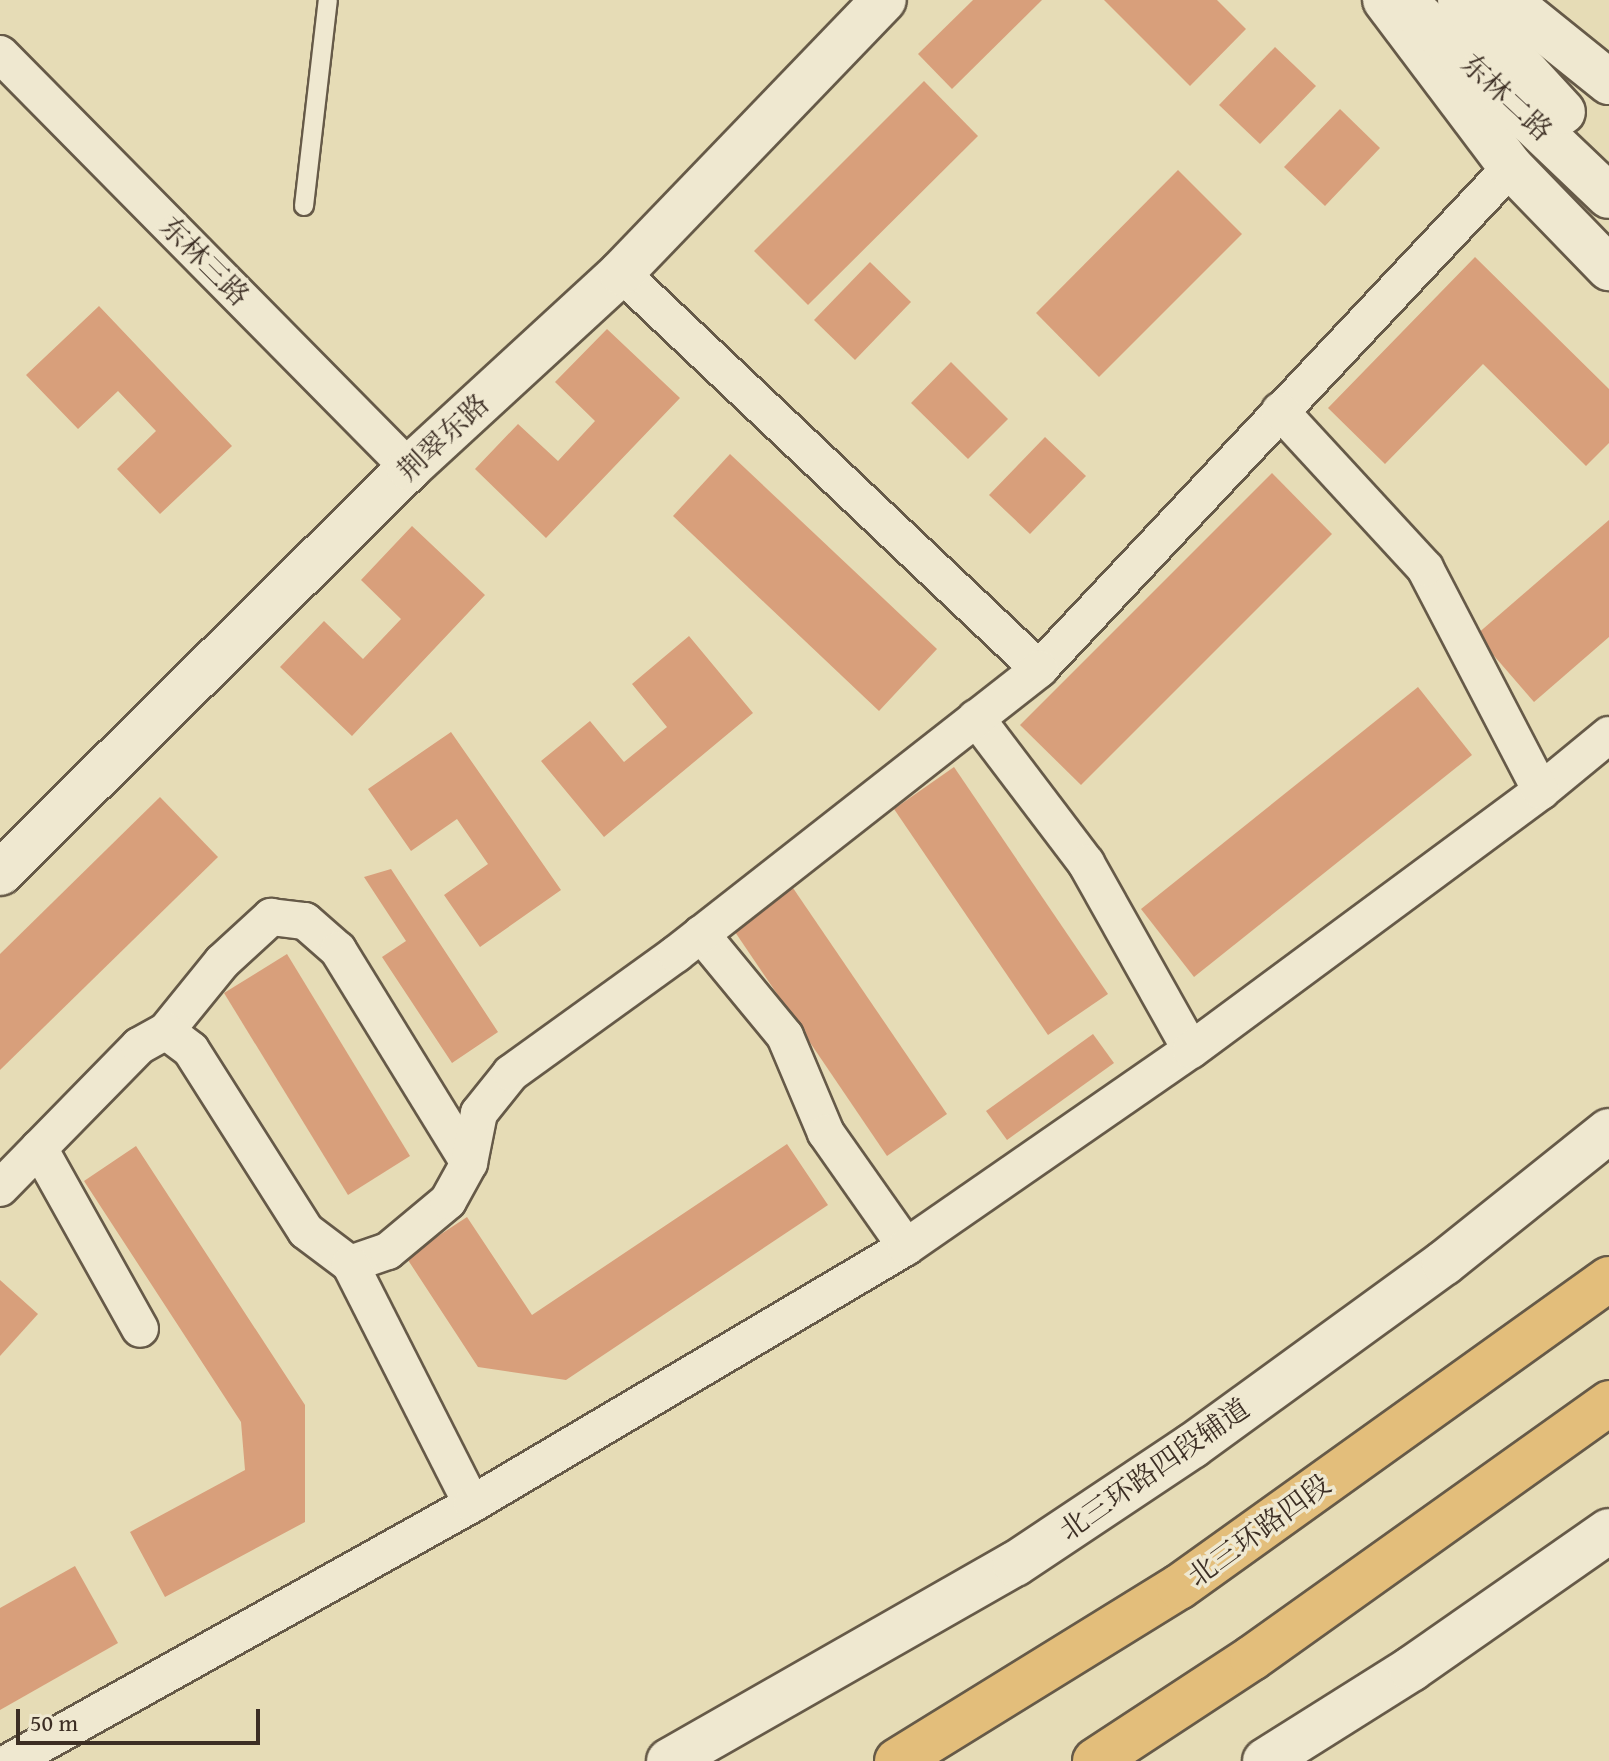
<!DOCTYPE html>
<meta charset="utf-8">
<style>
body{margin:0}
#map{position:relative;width:1609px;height:1761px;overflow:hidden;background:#e6dcb6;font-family:"Gentium Book Plus","Noto Serif SC",serif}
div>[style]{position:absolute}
.building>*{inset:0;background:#d89f7b}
.roads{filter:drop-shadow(2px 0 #665a48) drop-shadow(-2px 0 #665a48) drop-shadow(0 2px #665a48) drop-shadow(0 -2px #665a48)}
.service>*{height:18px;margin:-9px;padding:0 9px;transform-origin:9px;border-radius:9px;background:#efe8d0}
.minor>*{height:36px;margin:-18px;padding:0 18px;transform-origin:18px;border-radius:18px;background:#efe8d0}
.tertiary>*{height:44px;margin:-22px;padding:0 22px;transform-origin:22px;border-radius:22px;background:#efe8d0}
.secondary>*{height:44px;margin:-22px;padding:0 22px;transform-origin:22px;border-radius:22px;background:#efe8d0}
.trunk>*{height:44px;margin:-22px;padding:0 22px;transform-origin:22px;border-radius:22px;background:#e3be7b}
span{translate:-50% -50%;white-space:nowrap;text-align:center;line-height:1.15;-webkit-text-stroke:7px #efe8d0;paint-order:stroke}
.street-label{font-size:28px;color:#3c2e24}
.scale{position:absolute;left:16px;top:1709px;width:244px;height:36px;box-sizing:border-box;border:4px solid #3c2e24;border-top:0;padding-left:10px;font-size:24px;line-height:28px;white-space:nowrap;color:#3c2e24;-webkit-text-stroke:6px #efe8d0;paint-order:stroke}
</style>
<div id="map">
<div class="building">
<div style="clip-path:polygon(973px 0,1042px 0,952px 89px,918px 54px)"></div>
<div style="clip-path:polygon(1104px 0,1217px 0,1246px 29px,1190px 86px)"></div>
<div style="clip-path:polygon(1275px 47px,1316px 86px,1260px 144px,1219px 105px)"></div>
<div style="clip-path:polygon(924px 81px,978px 136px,808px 305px,754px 251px)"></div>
<div style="clip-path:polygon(1340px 109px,1380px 148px,1325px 206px,1284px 167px)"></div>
<div style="clip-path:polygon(1178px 170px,1242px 234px,1099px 377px,1036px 313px)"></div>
<div style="clip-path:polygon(1475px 257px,1609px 389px,1609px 443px,1586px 466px,1483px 364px,1385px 464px,1328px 408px)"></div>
<div style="clip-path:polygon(870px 262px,911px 302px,855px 360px,814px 320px)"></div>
<div style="clip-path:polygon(99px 306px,232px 446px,160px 514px,117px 469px,156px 431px,118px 391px,78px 429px,26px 375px)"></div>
<div style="clip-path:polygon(607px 329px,680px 398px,546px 538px,475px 469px,518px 424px,558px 461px,595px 421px,555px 382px)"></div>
<div style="clip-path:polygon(951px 362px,1008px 419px,968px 459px,911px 403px)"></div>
<div style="clip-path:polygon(1045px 437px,1086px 476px,1030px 534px,989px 495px)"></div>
<div style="clip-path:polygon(730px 454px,937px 649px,879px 711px,673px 516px)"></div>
<div style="clip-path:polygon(1272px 473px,1332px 534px,1081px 785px,1020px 725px)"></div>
<div style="clip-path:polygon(1609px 520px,1609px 637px,1534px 702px,1476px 635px)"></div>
<div style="clip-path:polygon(412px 526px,485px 595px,352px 736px,280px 667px,324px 621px,363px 659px,401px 619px,361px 580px)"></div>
<div style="clip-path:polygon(689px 636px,753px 713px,604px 837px,541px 761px,590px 721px,624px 762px,667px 727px,632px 684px)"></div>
<div style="clip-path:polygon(1418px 687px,1472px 755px,1194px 977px,1141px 909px)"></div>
<div style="clip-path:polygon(451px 732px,561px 890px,480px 947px,444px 895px,488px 864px,457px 819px,411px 851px,368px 789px)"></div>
<div style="clip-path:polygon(954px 767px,1108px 994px,1048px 1035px,894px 809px)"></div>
<div style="clip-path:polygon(160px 797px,218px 857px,0 1070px,0 954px)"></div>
<div style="clip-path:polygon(391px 869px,498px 1032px,452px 1063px,382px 957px,406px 941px,364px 877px)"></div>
<div style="clip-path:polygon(793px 888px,947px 1114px,887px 1156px,733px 929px)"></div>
<div style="clip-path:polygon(287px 954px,410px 1156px,348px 1195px,224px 993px)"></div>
<div style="clip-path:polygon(1093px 1034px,1114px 1063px,1007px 1140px,986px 1111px)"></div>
<div style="clip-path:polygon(787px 1144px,828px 1205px,566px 1380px,478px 1367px,406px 1257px,467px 1217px,532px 1315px)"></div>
<div style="clip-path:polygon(136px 1146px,305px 1405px,305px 1522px,165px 1597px,130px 1532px,245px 1470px,241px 1422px,84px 1181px)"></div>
<div style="clip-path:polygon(0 1280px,38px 1314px,0 1356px)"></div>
<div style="clip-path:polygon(75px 1566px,118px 1643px,0 1710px,0 1608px)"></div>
</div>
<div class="roads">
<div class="service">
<div style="left:304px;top:206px;width:207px;rotate:-83.4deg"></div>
</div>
<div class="minor">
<div style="left:0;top:54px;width:582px;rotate:45.35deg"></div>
<div style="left:621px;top:273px;width:576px;rotate:43.45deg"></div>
<div style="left:1039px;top:669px;width:689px;rotate:-46.76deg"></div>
<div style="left:976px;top:718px;width:182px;rotate:52.8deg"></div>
<div style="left:1086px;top:863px;width:214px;rotate:60.7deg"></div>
<div style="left:1541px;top:791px;width:88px;rotate:-39.5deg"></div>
<div style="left:701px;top:934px;width:132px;rotate:50.5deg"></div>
<div style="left:785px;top:1036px;width:105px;rotate:67.1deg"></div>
<div style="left:826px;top:1133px;width:139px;rotate:54.9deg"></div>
<div style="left:166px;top:1031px;width:89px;rotate:-50.9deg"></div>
<div style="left:222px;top:962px;width:67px;rotate:-42.6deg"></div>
<div style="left:271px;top:917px;width:34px;rotate:7deg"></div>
<div style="left:305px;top:921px;width:44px;rotate:41.3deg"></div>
<div style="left:338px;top:950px;width:250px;rotate:58.4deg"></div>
<div style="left:39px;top:1148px;width:207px;rotate:60.8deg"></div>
<div style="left:0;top:1188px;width:199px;rotate:-45.6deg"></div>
<div style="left:139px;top:1046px;width:31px;rotate:-29deg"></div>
<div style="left:166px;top:1031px;width:31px;rotate:37deg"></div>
<div style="left:191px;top:1050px;width:214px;rotate:57.6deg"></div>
<div style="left:306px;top:1231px;width:55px;rotate:36.9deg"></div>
<div style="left:350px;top:1264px;width:40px;rotate:-18.9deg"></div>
<div style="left:388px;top:1251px;width:78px;rotate:-39.8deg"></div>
<div style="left:448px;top:1201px;width:43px;rotate:-61.1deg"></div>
<div style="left:469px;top:1163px;width:51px;rotate:-78.7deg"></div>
<div style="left:479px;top:1113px;width:51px;rotate:-51.3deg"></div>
<div style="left:511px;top:1073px;width:203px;rotate:-35.8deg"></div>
<div style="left:676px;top:954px;width:462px;rotate:-38.1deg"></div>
<div style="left:350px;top:1264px;width:269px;rotate:63.1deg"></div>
<div style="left:11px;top:1761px;width:528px;rotate:-29.14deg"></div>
<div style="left:472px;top:1504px;width:504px;rotate:-30.63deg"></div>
<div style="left:906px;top:1247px;width:346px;rotate:-34.7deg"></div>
<div style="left:1191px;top:1050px;width:435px;rotate:-36.5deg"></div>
<div style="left:1541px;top:791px;width:251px;rotate:-117.5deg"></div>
<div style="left:1425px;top:568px;width:214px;rotate:-132.7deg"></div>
</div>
<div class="tertiary">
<div style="left:1385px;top:0;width:209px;rotate:53deg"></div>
<div style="left:1511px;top:167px;width:141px;rotate:45.9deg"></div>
<div style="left:1507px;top:0;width:131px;rotate:38.8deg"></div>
<div style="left:0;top:873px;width:576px;rotate:-44.72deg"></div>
<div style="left:409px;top:468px;width:288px;rotate:-42.6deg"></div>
<div style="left:621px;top:273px;width:379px;rotate:-46.1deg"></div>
</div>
<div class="secondary">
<div style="left:1403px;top:0;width:284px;rotate:43.6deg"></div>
<div style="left:1460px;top:0;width:152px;rotate:47.4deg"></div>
<div style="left:669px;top:1761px;width:398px;rotate:-29.7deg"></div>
<div style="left:1015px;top:1564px;width:213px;rotate:-33.7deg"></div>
<div style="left:1192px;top:1446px;width:311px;rotate:-36deg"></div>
<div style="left:1444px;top:1263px;width:211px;rotate:-38.7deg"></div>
<div style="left:1265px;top:1761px;width:173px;rotate:-32.2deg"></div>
<div style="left:1411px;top:1669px;width:241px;rotate:-34.9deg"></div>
</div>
<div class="trunk">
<div style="left:897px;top:1761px;width:331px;rotate:-31.7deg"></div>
<div style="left:1179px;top:1587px;width:529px;rotate:-35.61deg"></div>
<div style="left:1095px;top:1761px;width:188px;rotate:-33.3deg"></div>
<div style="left:1252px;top:1658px;width:439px;rotate:-35.5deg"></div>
</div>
</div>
<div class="street-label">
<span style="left:1507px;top:97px;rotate:43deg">东林二路</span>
<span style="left:205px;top:261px;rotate:45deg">东林三路</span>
<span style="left:443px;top:437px;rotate:-43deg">荆翠东路</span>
<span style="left:1154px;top:1469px;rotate:-35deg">北三环路四段辅道</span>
<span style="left:1259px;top:1530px;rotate:-36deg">北三环路四段</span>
</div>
<div class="scale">50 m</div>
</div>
